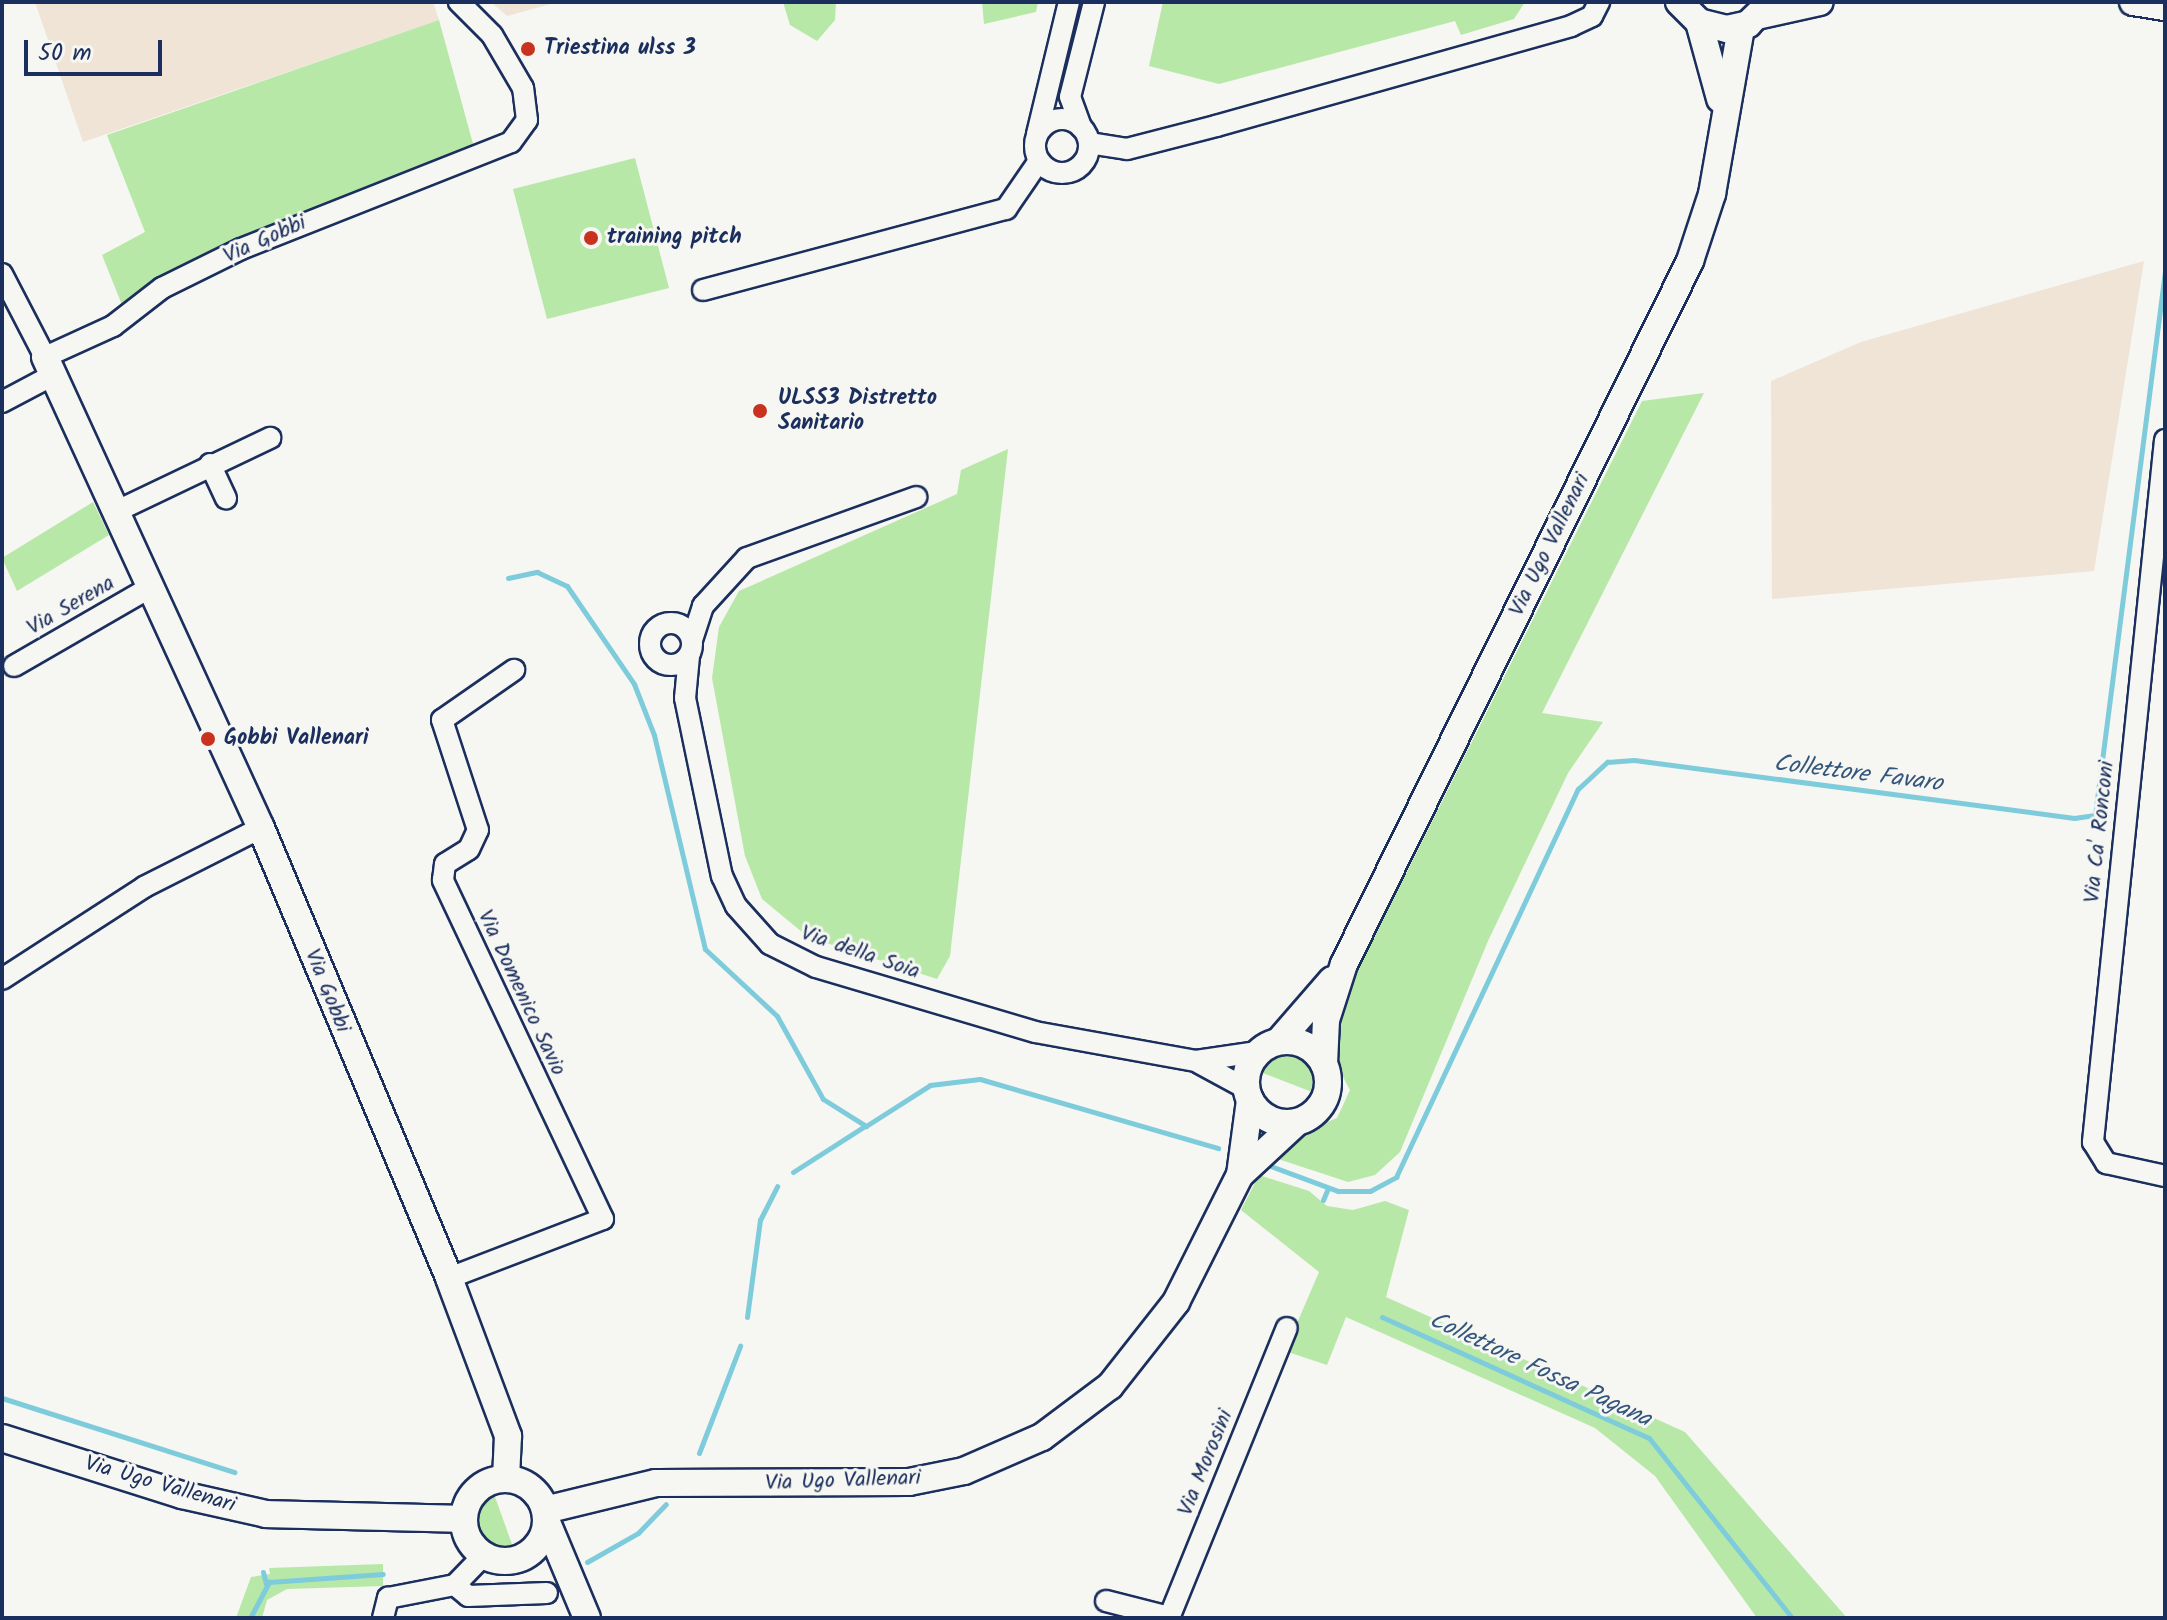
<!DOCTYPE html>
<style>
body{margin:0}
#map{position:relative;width:2167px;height:1620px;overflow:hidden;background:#f6f6f2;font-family:Kalam,sans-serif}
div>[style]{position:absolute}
.built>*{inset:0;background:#efe4d5}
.green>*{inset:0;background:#b7e8a8}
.stream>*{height:5px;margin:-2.5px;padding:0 2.5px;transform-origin:2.5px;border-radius:2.5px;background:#7eccdb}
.roads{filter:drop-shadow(2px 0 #1b2f5e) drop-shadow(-2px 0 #1b2f5e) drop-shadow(0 2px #1b2f5e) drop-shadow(0 -2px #1b2f5e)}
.minor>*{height:20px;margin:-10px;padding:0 10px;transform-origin:10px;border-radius:10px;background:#f6f6f2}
.minor>.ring{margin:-10px;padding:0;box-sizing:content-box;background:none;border:20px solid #f6f6f2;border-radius:50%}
.tertiary>*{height:26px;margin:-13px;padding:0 13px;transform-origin:13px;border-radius:13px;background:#f6f6f2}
.tertiary>.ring{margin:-13px;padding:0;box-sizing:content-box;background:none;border:26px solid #f6f6f2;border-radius:50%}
.dots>*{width:22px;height:22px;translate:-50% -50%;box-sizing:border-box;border:4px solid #f6f6f2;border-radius:50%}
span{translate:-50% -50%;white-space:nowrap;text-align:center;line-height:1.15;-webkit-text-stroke:6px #f6f6f2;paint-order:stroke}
.poi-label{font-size:22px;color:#1b2f5e;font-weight:700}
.left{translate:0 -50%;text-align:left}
.street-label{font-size:22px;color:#1b2f5e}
.water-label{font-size:24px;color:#34567d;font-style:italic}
.frame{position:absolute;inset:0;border:4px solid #1b2f5e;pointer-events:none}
.scale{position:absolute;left:24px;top:40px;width:138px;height:36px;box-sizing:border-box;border:4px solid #1b2f5e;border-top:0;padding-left:10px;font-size:24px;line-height:28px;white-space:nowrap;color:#1b2f5e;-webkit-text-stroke:6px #f6f6f2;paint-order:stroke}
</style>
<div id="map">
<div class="built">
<div style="clip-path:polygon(35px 2px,433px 2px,439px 20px,83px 142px)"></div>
<div style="clip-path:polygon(491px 2px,558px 2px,507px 16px)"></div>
<div style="clip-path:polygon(2144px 261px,2094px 571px,1772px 599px,1771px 381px,1861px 342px)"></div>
</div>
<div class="green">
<div style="clip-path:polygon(783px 2px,836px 2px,835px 20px,817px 41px,790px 25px)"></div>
<div style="clip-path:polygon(982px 2px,1038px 2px,1036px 12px,984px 24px)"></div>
<div style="clip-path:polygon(1163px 2px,1525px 2px,1514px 19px,1461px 35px,1455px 21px,1219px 84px,1149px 66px)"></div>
<div style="clip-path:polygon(439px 20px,475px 151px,152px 282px,124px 310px,102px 255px,145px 232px,107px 135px)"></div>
<div style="clip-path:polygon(635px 158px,669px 288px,547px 319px,513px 189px)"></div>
<div style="clip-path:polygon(1704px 393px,1542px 713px,1603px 722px,1568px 773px,1488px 941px,1400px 1152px,1375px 1175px,1348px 1182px,1272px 1157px,1293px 1136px,1337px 1118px,1350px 1090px,1335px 1062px,1332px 1022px,1642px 401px)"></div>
<div style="clip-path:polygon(1008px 449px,950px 956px,937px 979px,808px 937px,762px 899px,745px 856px,712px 678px,719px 627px,739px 591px,957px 494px,961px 470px)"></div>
<div style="clip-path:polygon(93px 502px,109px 535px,17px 591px,2px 558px)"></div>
<div style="clip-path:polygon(1279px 1054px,1305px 1060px,1314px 1076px,1312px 1092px,1260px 1072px)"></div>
<div style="clip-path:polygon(1259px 1175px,1309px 1191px,1327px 1206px,1353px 1210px,1385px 1201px,1409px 1210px,1386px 1297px,1685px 1432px,1847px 1618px,1757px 1618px,1655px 1476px,1595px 1428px,1346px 1317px,1327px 1365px,1285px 1351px,1319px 1272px,1241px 1210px)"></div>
<div style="clip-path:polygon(494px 1494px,513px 1547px,488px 1544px,477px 1529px,477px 1511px)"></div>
<div style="clip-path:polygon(383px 1564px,383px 1586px,287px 1589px,267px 1600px,262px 1618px,236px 1618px,251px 1577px,270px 1574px,269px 1568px)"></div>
</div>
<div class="stream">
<div style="left:508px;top:578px;width:30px;rotate:-12deg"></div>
<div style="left:537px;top:572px;width:33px;rotate:25deg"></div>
<div style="left:567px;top:586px;width:119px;rotate:55.6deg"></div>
<div style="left:634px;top:684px;width:55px;rotate:68.6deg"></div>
<div style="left:654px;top:735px;width:220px;rotate:76.6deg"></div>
<div style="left:705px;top:949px;width:98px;rotate:42.9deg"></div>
<div style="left:777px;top:1016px;width:95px;rotate:61deg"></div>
<div style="left:823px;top:1099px;width:51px;rotate:32.1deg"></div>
<div style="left:866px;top:1126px;width:76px;rotate:-32.6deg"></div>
<div style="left:930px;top:1085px;width:50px;rotate:-6.8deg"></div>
<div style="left:980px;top:1079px;width:248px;rotate:16.2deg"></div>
<div style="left:1268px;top:1165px;width:75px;rotate:20.4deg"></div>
<div style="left:1338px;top:1191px;width:32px"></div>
<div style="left:1370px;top:1191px;width:30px;rotate:-28deg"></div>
<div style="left:1396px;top:1177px;width:429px;rotate:-64.9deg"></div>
<div style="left:1578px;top:789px;width:40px;rotate:-43deg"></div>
<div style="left:1607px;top:762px;width:27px;rotate:-4deg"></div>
<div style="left:1634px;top:760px;width:444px;rotate:7.5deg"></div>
<div style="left:2074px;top:818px;width:21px;rotate:-8deg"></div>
<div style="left:2095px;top:815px;width:548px;rotate:-82.67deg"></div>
<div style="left:793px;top:1172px;width:85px;rotate:-32.6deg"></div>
<div style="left:1323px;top:1200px;width:13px;rotate:-67deg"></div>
<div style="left:747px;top:1317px;width:98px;rotate:-82.4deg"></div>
<div style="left:760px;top:1220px;width:38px;rotate:-63deg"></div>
<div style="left:1382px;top:1317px;width:293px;rotate:24.4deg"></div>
<div style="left:1649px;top:1438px;width:230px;rotate:51.5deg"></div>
<div style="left:2px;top:1398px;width:244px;rotate:17.7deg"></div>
<div style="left:699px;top:1453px;width:115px;rotate:-69deg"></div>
<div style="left:587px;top:1562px;width:59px;rotate:-29.6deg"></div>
<div style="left:638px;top:1533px;width:40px;rotate:-46deg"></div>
<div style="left:263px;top:1572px;width:12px;rotate:76deg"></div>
<div style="left:250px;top:1618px;width:41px;rotate:-62.2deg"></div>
<div style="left:269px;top:1582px;width:114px;rotate:-4deg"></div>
</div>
<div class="roads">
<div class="minor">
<div class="ring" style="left:1035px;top:119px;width:34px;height:34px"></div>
<div style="left:1081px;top:127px;width:32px;rotate:-110deg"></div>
<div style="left:1070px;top:97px;width:98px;rotate:-75.8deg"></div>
<div style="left:1037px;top:134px;width:136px;rotate:-76.4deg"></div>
<div style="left:1089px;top:143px;width:38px;rotate:9deg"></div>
<div style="left:1127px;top:149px;width:92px;rotate:-14.5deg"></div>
<div style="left:1216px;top:126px;width:369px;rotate:-15.7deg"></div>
<div style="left:1571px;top:26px;width:23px;rotate:-25deg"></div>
<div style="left:1592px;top:16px;width:16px;rotate:-63deg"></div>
<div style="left:2px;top:274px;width:93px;rotate:62.6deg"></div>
<div style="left:45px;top:357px;width:75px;rotate:-24.5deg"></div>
<div style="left:113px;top:326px;width:62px;rotate:-37.8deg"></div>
<div style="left:162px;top:288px;width:88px;rotate:-26.3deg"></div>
<div style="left:241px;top:249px;width:290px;rotate:-21.6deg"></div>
<div style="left:511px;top:142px;width:27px;rotate:-54deg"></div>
<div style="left:527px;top:120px;width:32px;rotate:-97deg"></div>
<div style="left:523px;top:88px;width:61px;rotate:-120.3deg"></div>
<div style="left:492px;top:35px;width:47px;rotate:-135deg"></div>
<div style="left:703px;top:290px;width:314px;rotate:-15deg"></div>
<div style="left:1006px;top:209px;width:58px;rotate:-55.5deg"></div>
<div style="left:2px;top:402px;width:58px;rotate:-27.9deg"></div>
<div style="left:2165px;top:440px;width:706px;rotate:95.86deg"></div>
<div style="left:2093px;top:1142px;width:25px;rotate:58deg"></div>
<div style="left:2106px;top:1163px;width:60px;rotate:12.4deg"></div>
<div style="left:210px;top:464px;width:38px;rotate:65deg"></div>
<div style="left:117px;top:511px;width:170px;rotate:-25.5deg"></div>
<div class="ring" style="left:650px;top:623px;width:22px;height:22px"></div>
<div style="left:692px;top:640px;width:36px;rotate:-72deg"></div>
<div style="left:703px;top:606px;width:65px;rotate:-47.5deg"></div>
<div style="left:747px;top:558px;width:180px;rotate:-19.8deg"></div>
<div style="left:689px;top:656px;width:42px;rotate:95.4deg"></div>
<div style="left:685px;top:698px;width:182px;rotate:78.3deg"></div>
<div style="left:722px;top:876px;width:33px;rotate:65deg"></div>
<div style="left:736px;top:906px;width:51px;rotate:48.2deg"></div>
<div style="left:770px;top:944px;width:51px;rotate:26.6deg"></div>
<div style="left:816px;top:967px;width:228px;rotate:16.5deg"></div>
<div style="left:1035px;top:1032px;width:164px;rotate:10.2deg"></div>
<div style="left:1196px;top:1061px;width:62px;rotate:-8.4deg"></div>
<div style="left:14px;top:666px;width:158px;rotate:-30deg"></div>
<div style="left:2px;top:979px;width:169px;rotate:-32.9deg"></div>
<div style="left:144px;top:887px;width:131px;rotate:-26.8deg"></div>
<div style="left:1199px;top:1063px;width:52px;rotate:28.5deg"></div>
<div style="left:449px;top:1278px;width:165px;rotate:-21deg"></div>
<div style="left:603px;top:1219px;width:375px;rotate:-115.3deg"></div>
<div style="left:443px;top:880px;width:16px;rotate:-83deg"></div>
<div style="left:445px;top:864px;width:28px;rotate:-32deg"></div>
<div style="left:469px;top:849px;width:21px;rotate:-65deg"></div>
<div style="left:478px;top:830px;width:116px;rotate:-108.1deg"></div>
<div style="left:442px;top:720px;width:88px;rotate:-34.8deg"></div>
<div style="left:455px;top:1585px;width:42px;rotate:-46deg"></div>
<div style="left:1106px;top:1601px;width:65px;rotate:14.3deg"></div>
<div style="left:383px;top:1618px;width:21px;rotate:-76deg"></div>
<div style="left:388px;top:1598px;width:68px;rotate:-11deg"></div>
<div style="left:455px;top:1585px;width:17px;rotate:40deg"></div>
<div style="left:468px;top:1596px;width:79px;rotate:-2.2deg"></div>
<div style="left:1169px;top:1618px;width:313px;rotate:-67.9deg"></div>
</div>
<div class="tertiary">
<div style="left:1679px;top:2px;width:28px;rotate:45deg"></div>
<div style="left:1699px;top:22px;width:29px;rotate:14deg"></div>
<div style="left:1727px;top:29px;width:22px;rotate:-13deg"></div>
<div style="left:1748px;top:24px;width:32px;rotate:-44deg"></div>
<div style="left:2133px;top:2px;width:32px;rotate:9deg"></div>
<div style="left:1761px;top:15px;width:60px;rotate:-12.4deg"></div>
<div style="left:1699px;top:22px;width:80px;rotate:74.7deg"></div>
<div style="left:45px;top:357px;width:518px;rotate:65.36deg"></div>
<div style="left:261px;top:828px;width:488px;rotate:67.3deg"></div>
<div style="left:449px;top:1278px;width:169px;rotate:69.5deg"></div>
<div style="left:508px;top:1436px;width:43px;rotate:92.7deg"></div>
<div class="ring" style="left:1246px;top:1041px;width:56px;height:56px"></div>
<div style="left:1279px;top:1041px;width:81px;rotate:-49deg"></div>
<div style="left:1324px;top:1064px;width:44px;rotate:-87.4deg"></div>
<div style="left:1326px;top:1020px;width:59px;rotate:-72.2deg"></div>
<div style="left:1344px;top:964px;width:784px;rotate:-63.79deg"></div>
<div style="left:1690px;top:261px;width:71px;rotate:-71.8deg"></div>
<div style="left:1712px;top:194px;width:169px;rotate:-80.1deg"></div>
<div style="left:1240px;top:1175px;width:78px;rotate:-42.9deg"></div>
<div style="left:2px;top:1438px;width:189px;rotate:17.6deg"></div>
<div style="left:182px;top:1495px;width:86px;rotate:12.7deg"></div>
<div style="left:266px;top:1514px;width:198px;rotate:1.4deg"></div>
<div class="ring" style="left:464px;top:1479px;width:56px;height:56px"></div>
<div style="left:545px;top:1510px;width:114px;rotate:-13.7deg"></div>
<div style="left:656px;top:1483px;width:253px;rotate:-0.2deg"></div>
<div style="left:909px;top:1482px;width:56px;rotate:-11.3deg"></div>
<div style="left:964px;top:1471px;width:85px;rotate:-23.6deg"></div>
<div style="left:1042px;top:1437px;width:85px;rotate:-36.9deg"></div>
<div style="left:1110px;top:1386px;width:107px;rotate:-51.8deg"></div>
<div style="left:1176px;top:1302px;width:142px;rotate:-63.3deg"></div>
<div style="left:1240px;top:1175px;width:76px;rotate:-82.4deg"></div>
<div style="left:546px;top:1520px;width:106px;rotate:67.3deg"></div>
</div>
</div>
<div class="dots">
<div style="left:528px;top:49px;background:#c8321e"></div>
<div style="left:591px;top:238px;background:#c8321e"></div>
<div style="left:760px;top:411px;background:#c8321e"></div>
<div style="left:208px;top:739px;background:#c8321e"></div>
</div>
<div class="poi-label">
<span class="left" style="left:544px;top:49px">Triestina ulss 3</span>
<span class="left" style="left:607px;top:238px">training pitch</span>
<span class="left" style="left:778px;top:411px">ULSS3 Distretto<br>Sanitario</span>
<span class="left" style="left:224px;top:739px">Gobbi Vallenari</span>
</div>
<div class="street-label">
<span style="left:265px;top:240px;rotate:-24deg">Via Gobbi</span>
<span style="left:1550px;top:545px;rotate:-64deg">Via Ugo Vallenari</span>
<span style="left:71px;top:606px;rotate:-30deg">Via Serena</span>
<span style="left:2100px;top:832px;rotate:-84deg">Via Ca' Ronconi</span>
<span style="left:860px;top:953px;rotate:19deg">Via della Soia</span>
<span style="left:327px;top:991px;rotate:68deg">Via Gobbi</span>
<span style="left:521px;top:993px;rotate:65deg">Via Domenico Savio</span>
<span style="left:1206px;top:1463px;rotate:-68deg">Via Morosini</span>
<span style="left:843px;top:1481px;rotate:-2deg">Via Ugo Vallenari</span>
<span style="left:160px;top:1485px;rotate:16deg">Via Ugo Vallenari</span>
</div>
<div class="water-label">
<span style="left:1858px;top:774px;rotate:7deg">Collettore Favaro</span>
<span style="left:1540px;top:1370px;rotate:25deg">Collettore Fossa Pagana</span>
</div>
<div class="frame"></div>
<div class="scale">50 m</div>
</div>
